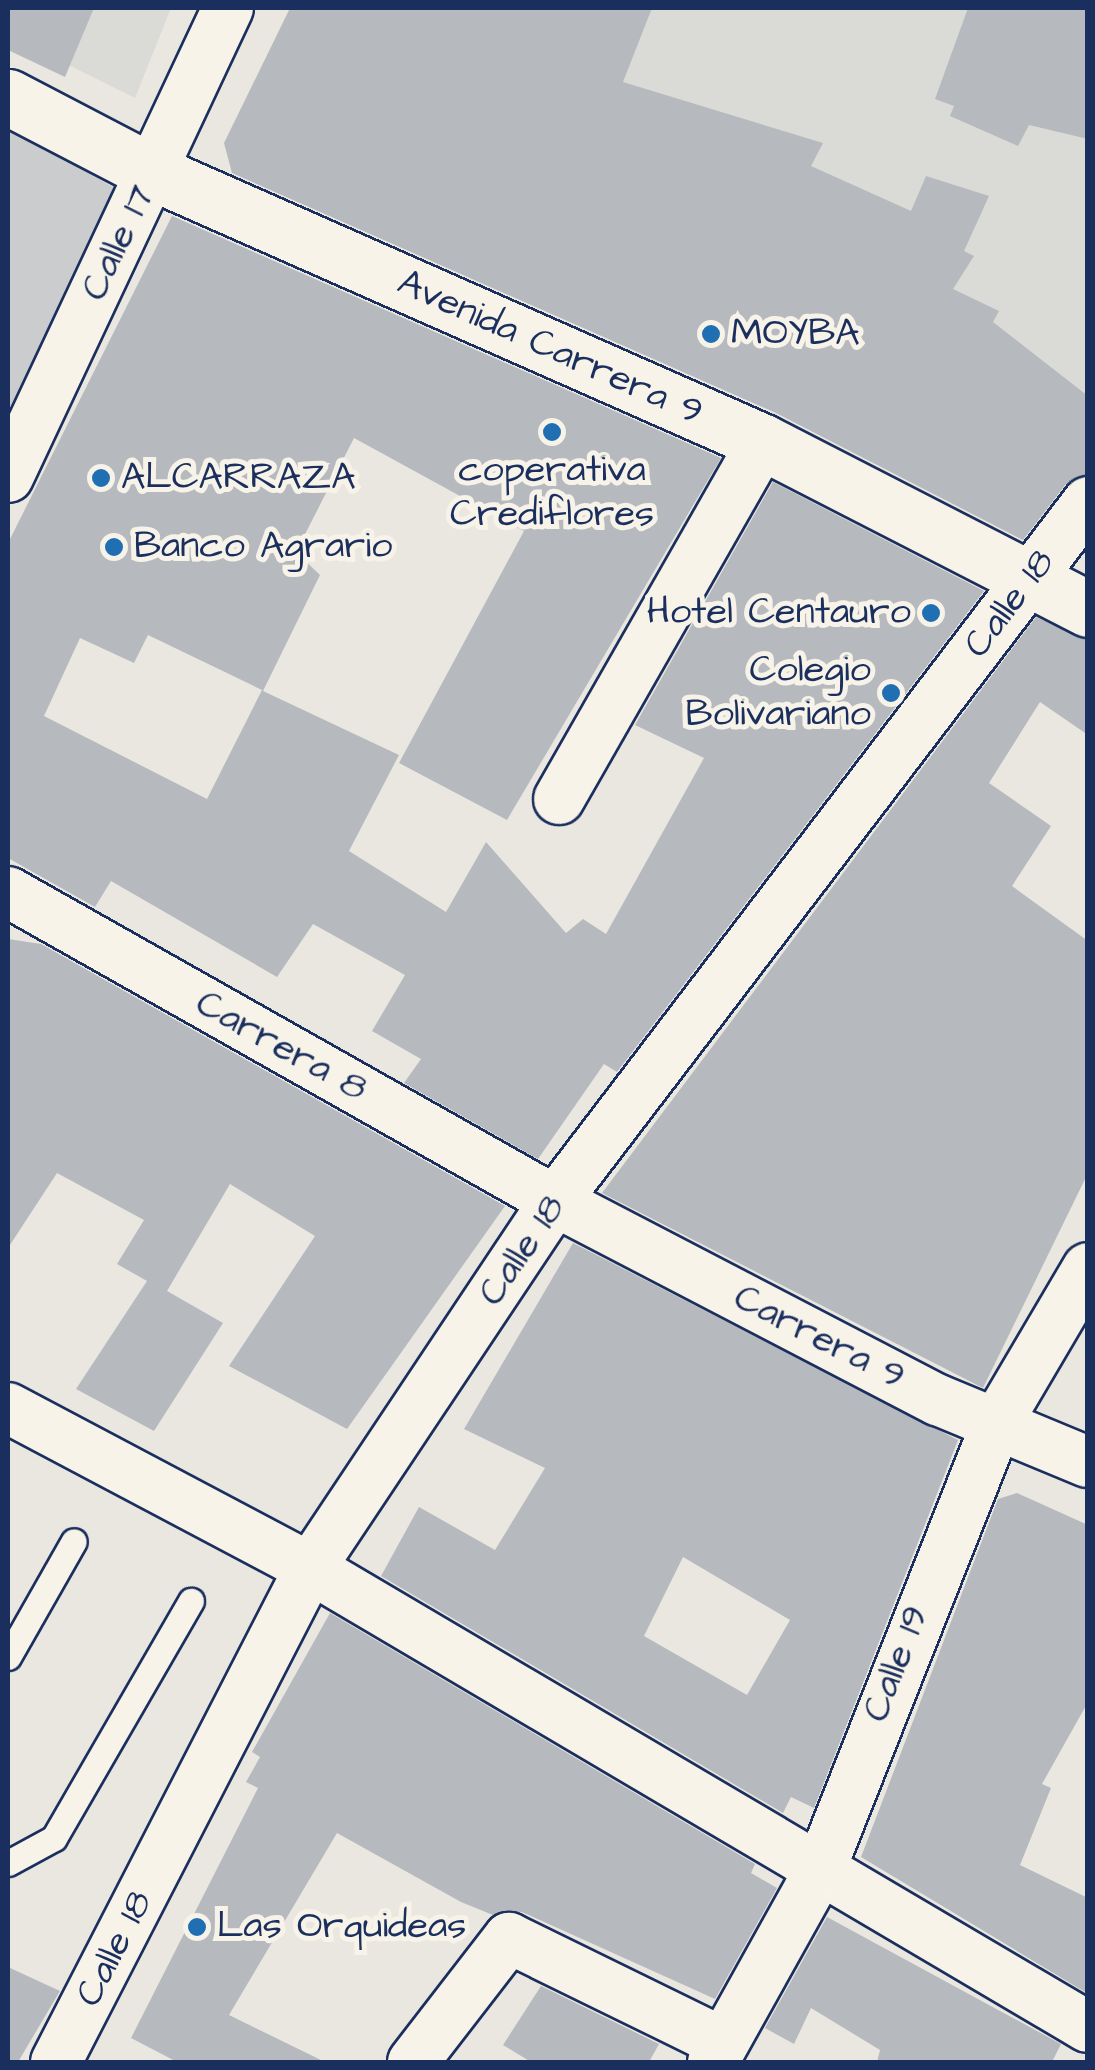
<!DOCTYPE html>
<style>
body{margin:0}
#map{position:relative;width:1095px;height:2070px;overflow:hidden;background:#eae7e0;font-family:"Architects Daughter",sans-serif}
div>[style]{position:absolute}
.built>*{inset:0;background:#dadad6}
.green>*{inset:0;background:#cbcccd}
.building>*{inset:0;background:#b6babf}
.roads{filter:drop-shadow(2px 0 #1b2f5e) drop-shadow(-2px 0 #1b2f5e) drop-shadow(0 2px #1b2f5e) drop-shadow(0 -2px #1b2f5e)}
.lane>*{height:25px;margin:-12.5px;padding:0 12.5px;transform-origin:12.5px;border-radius:12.5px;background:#f7f3e8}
.street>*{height:50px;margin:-25px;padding:0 25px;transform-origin:25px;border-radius:25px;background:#f7f3e8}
.secondary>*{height:55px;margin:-27.5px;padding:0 27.5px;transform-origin:27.5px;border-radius:27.5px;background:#f7f3e8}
.dots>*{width:28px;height:28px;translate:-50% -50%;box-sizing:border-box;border:5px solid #f7f3e8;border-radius:50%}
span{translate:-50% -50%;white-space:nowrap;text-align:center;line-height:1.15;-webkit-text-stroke:10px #f7f3e8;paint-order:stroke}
.street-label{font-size:38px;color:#1b2f5e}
.poi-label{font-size:38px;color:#1b2f5e}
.left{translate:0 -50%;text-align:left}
.right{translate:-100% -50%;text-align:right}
.frame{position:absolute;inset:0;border:10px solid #1b2f5e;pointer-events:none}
</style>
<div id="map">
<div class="built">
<div style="clip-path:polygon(8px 8px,171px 8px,135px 98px,8px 35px)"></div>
<div style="clip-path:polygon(294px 8px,1087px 8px,1087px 393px,1013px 505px,226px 145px)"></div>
</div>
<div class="green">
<div style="clip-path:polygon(8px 129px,124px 193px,8px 411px)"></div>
</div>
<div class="building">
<div style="clip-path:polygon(8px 8px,94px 8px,65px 77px,8px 50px)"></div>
<div style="clip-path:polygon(290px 8px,652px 8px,623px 82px,823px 143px,811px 166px,911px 211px,926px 176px,989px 196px,964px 251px,974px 256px,953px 289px,999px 311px,993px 322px,1088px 396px,1088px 474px,1066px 484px,1023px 540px,776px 413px,232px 173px,224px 143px)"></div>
<div style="clip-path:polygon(968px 8px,1088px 8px,1088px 139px,1029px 125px,1018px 146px,950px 116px,954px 106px,935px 99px)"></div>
<div style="clip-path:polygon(evenodd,172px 216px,721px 458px,507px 820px,399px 763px,524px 531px,354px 438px,296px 552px,320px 575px,263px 691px,399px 755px,349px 851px,446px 912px,486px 842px,566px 933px,583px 919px,606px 934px,704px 758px,635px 725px,773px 482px,984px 591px,617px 1072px,604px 1064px,538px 1159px,404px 1083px,421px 1059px,372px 1031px,405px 975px,313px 924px,277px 977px,111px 881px,95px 907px,8px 858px,8px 543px,172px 216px,148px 635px,262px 690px,207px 799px,44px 716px,80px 638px,134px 663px,148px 635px)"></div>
<div style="clip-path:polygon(1036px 617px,1088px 640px,1088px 735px,1040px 702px,989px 783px,1051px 826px,1012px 886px,1088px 941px,1088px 1173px,983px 1388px,602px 1193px)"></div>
<div style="clip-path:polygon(8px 939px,41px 944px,505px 1206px,347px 1429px,229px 1366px,315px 1236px,230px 1184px,167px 1291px,223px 1323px,154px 1431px,76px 1389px,147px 1281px,117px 1264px,144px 1220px,57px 1173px,8px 1248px)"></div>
<div style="clip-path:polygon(evenodd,573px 1243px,958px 1440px,814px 1808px,791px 1797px,783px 1813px,381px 1576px,419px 1507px,495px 1550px,545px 1468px,464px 1429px,573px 1243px,683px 1557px,790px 1620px,747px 1695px,644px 1636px,683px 1557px)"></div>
<div style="clip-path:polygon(1017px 1493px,1088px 1525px,1088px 1702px,1042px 1784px,1051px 1788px,1020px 1865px,1088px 1898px,1085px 1992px,861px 1857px,998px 1499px)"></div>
<div style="clip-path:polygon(330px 1613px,755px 1864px,751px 1873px,777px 1888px,715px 1999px,522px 1912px,493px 1915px,461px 1902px,337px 1833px,229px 2015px,325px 2062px,177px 2062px,131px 2038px,258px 1788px,246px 1782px,260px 1757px,252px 1752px)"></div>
<div style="clip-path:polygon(827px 1917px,1061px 2044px,1052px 2062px,877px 2062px,880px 2050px,811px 2008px,794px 2044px,765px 2028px)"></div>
<div style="clip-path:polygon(8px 1967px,60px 1991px,18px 2062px,8px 2062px)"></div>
<div style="clip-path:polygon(541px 1986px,659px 2044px,649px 2062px,531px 2062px,503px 2045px)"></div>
</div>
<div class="roads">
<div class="lane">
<div style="left:8px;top:1657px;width:133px;rotate:-60.4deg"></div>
<div style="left:8px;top:1863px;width:52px;rotate:-28.5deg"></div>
<div style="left:54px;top:1838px;width:274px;rotate:-60deg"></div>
</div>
<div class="street">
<div style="left:8px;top:477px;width:518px;rotate:-64.87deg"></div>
<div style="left:559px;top:799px;width:411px;rotate:-60.3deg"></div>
<div style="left:8px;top:892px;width:628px;rotate:29.46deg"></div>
<div style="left:555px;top:1201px;width:432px;rotate:27.5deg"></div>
<div style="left:938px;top:1400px;width:162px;rotate:22.5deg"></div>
<div style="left:8px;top:1408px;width:342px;rotate:27.9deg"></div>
<div style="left:310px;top:1568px;width:903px;rotate:30.54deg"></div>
<div style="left:56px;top:2062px;width:555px;rotate:-62.79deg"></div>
<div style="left:310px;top:1568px;width:441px;rotate:-56.3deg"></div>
<div style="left:555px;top:1201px;width:879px;rotate:-52.67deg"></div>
<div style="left:413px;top:2062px;width:157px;rotate:-52.3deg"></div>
<div style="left:509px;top:1938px;width:238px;rotate:26.1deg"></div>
<div style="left:713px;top:2062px;width:220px;rotate:-60.9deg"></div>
<div style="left:820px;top:1870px;width:485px;rotate:-68.4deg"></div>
<div style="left:999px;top:1419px;width:175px;rotate:-59.5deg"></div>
</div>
<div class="secondary">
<div style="left:8px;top:97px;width:162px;rotate:27.5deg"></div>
<div style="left:152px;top:172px;width:668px;rotate:23.84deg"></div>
<div style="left:763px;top:442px;width:365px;rotate:27.2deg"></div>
</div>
</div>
<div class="dots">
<div style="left:711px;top:334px;background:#1f6fb2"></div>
<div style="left:552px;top:432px;background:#1f6fb2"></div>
<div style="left:101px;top:478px;background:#1f6fb2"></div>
<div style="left:114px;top:547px;background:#1f6fb2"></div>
<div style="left:931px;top:613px;background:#1f6fb2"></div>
<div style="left:891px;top:693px;background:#1f6fb2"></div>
<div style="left:197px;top:1927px;background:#1f6fb2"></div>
</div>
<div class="street-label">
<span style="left:119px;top:243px;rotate:-65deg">Calle 17</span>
<span style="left:550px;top:348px;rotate:24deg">Avenida Carrera 9</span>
<span style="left:1010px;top:604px;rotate:-53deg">Calle 18</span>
<span style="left:281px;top:1047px;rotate:29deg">Carrera 8</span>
<span style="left:523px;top:1251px;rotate:-56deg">Calle 18</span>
<span style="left:819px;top:1338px;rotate:27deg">Carrera 9</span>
<span style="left:897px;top:1664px;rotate:-69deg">Calle 19</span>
<span style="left:115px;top:1949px;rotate:-63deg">Calle 18</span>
</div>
<div class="poi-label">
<span class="left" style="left:731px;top:334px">MOYBA</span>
<span style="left:552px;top:493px">coperativa<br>Crediflores</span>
<span class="left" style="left:121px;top:478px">ALCARRAZA</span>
<span class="left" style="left:134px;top:547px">Banco Agrario</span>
<span class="right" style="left:911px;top:613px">Hotel Centauro</span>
<span class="right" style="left:871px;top:693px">Colegio<br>Bolivariano</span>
<span class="left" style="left:217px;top:1927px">Las Orquideas</span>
</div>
<div class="frame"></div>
</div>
